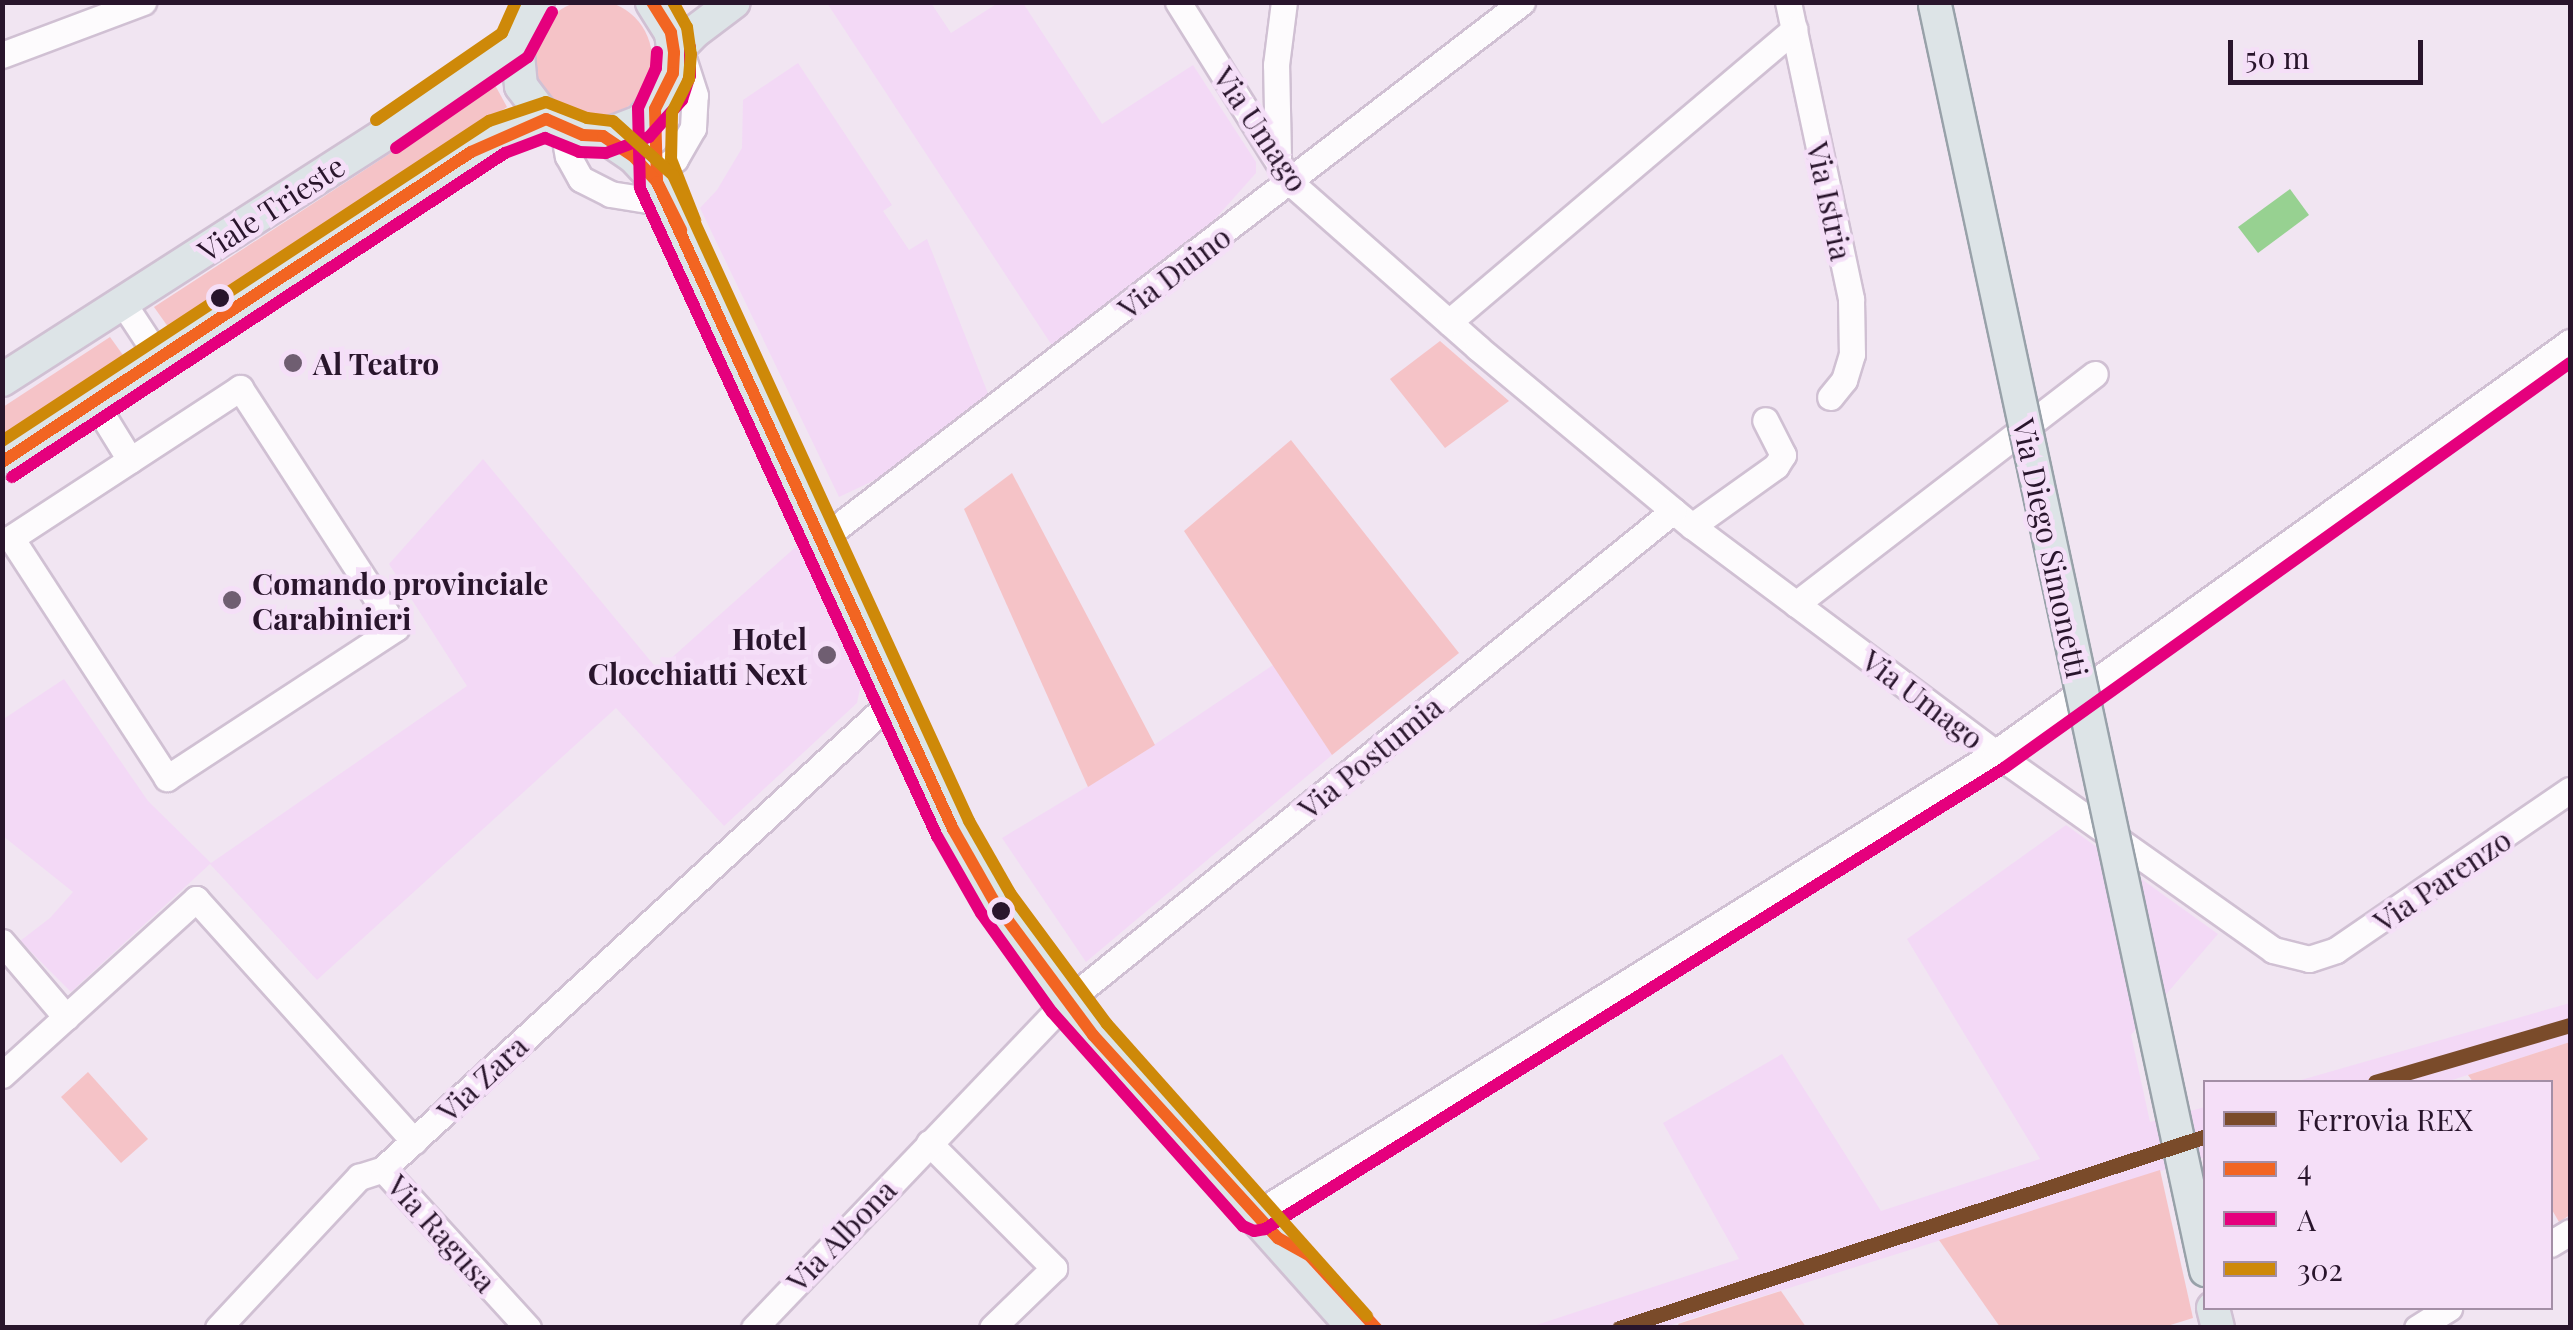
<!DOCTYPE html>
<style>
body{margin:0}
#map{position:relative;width:2573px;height:1330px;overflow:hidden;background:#f1e5f2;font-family:"Playfair Display",serif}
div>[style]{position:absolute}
.built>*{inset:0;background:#f3d9f6}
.green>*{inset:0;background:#f5c3c7}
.round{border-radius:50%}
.water>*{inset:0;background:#97d191}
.roads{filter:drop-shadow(2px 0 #d0c0d3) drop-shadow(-2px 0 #d0c0d3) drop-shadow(0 2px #d0c0d3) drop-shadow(0 -2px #d0c0d3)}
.minor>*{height:25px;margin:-12.5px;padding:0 12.5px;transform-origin:12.5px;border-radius:12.5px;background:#fdfbfd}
.major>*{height:32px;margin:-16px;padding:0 16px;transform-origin:16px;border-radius:16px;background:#dde4e7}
.bridges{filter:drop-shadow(2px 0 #98a1a9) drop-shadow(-2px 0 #98a1a9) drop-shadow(0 2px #98a1a9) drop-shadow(0 -2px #98a1a9)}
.major-bridge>*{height:32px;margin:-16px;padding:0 16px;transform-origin:16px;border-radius:16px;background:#dde4e7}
.bus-1>*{height:12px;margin:-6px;padding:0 6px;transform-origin:6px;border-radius:6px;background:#f26522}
.bus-2>*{height:12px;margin:-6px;padding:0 6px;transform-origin:6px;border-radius:6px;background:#e5007d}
.bus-3>*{height:12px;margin:-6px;padding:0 6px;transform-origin:6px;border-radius:6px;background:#ce8909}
.rail-1>*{height:15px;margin:-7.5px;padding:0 7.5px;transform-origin:7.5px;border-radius:7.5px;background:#7a4b2a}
.dots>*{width:28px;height:28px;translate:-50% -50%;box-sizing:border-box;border:5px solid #f5dff8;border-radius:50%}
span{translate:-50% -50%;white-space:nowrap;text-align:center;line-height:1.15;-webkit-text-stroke:9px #f5dff8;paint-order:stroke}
.street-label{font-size:30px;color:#29152c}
.poi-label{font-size:30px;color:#29152c;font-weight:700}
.left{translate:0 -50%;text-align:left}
.right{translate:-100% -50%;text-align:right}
.frame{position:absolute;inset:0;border:5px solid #29152c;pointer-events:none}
.legend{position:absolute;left:2203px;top:1080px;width:350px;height:230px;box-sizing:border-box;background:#f5dff8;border:2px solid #a38ea6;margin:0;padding:12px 18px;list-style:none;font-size:30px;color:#29152c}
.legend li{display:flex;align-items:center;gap:20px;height:50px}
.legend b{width:50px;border:2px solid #a38ea6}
.scale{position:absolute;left:2228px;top:40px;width:195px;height:45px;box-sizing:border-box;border:5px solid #29152c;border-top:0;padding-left:12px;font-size:30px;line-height:35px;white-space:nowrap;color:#29152c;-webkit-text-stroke:8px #f5dff8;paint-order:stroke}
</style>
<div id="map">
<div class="built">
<div style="clip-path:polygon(827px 3px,931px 3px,951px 33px,998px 3px,1023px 3px,1102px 124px,1193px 65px,1256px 162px,1256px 173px,1208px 227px,1055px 350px)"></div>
<div style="clip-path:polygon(798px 63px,892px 205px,883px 211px,909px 250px,927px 239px,991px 401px,896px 470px,839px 497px,700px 208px,717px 190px,742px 148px,743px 100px)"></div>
<div style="clip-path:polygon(483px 459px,658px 670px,799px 544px,861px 684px,857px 703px,724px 826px,616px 708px,317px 980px,210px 864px,71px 992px,20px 941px,50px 918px,73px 892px,3px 836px,2px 720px,64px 679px,148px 801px,211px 863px,467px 686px,389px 564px)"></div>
<div style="clip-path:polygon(1273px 665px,1332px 755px,1086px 962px,1002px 838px,1133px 759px)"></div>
<div style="clip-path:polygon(2066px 825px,2218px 934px,2131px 1035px,2150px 1122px,2205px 1107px,2205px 1157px,1665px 1327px,1527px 1328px,1739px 1259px,1663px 1123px,1782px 1054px,1881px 1211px,2040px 1159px,1907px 939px)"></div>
<div style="clip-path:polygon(2570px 1003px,2570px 1042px,2446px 1082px,2294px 1082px)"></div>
</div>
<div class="green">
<div class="round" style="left:534px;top:0;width:118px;height:118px"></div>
<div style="clip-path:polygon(495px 85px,507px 107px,171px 331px,154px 307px)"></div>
<div style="clip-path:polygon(110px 337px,128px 362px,3px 443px,3px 407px)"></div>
<div style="clip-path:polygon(1440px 341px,1509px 401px,1445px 448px,1390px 379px)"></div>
<div style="clip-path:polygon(1291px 440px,1459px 653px,1332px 755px,1184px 531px)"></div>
<div style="clip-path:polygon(1012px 473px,1155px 745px,1088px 787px,964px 509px)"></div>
<div style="clip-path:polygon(2570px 1042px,2570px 1215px,2559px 1222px,2551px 1208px,2550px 1082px,2473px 1082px,2468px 1075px)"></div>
<div style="clip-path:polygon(88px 1072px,148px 1139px,121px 1163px,61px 1097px)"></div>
<div style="clip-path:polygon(2160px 1170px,2193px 1318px,2164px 1327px,2000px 1327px,1939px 1240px)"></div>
<div style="clip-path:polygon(1781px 1291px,1806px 1327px,1681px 1328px,1678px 1324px)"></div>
</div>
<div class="water">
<div style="clip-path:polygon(2290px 189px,2309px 215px,2258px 253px,2238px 227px)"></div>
</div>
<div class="roads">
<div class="minor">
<div style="left:1178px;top:2px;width:213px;rotate:58deg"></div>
<div style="left:1291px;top:183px;width:249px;rotate:41.4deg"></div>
<div style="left:1478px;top:348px;width:278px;rotate:39.8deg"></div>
<div style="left:1692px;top:526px;width:379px;rotate:36.8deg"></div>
<div style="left:1995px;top:753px;width:341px;rotate:35.3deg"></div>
<div style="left:2273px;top:950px;width:37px;rotate:14deg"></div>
<div style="left:2309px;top:959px;width:28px;rotate:-18deg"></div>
<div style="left:2336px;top:950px;width:283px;rotate:-34.4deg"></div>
<div style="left:1788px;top:2px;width:304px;rotate:78deg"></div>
<div style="left:1851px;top:299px;width:55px;rotate:89deg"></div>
<div style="left:1852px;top:354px;width:27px;rotate:107deg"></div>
<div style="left:1844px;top:380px;width:22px;rotate:129deg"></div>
<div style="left:2px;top:55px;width:151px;rotate:-20.6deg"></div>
<div style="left:563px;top:129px;width:27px;rotate:80deg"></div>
<div style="left:568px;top:156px;width:26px;rotate:61deg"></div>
<div style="left:581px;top:179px;width:33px;rotate:27deg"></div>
<div style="left:610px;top:194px;width:58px;rotate:9deg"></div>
<div style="left:1278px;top:157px;width:92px;rotate:-91.2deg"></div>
<div style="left:1276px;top:65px;width:64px;rotate:-82.8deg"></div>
<div style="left:656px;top:172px;width:23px;rotate:-34deg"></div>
<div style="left:675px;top:159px;width:36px;rotate:-60deg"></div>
<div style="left:693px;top:128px;width:33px;rotate:-87deg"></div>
<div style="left:695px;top:95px;width:35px;rotate:-108deg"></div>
<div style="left:684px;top:62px;width:13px;rotate:-138deg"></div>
<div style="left:123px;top:303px;width:69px;rotate:56.8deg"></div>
<div style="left:1449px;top:322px;width:453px;rotate:-40.3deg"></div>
<div style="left:240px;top:388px;width:286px;rotate:57deg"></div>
<div style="left:396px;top:628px;width:274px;rotate:146.8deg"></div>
<div style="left:167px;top:778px;width:286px;rotate:-123deg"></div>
<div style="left:11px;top:538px;width:274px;rotate:-33.2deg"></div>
<div style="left:95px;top:403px;width:67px;rotate:58.4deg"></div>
<div style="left:1692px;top:526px;width:103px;rotate:-35.5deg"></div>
<div style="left:1776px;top:466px;width:13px;rotate:-58deg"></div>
<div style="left:1783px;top:455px;width:39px;rotate:-117deg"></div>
<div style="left:823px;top:538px;width:881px;rotate:-37.48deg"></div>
<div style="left:1796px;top:604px;width:377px;rotate:-37.6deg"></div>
<div style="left:2px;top:942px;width:99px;rotate:49.5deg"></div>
<div style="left:2px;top:1075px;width:262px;rotate:-42.2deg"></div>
<div style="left:196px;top:899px;width:326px;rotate:48deg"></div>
<div style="left:929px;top:1143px;width:177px;rotate:45deg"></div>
<div style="left:1054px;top:1268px;width:86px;rotate:135.9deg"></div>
<div style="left:1256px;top:1214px;width:871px;rotate:-31.96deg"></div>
<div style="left:1995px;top:753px;width:707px;rotate:-35.56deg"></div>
<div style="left:2550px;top:1244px;width:23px;rotate:-31deg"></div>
<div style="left:218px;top:1328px;width:207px;rotate:-47deg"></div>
<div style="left:359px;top:1177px;width:25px;rotate:-18deg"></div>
<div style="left:528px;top:1328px;width:215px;rotate:-132.4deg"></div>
<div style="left:383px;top:1169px;width:693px;rotate:-42.6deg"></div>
<div style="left:754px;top:1328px;width:451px;rotate:-46.3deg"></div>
<div style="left:1066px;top:1002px;width:781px;rotate:-38.97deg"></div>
<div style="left:2417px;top:1328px;width:38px;rotate:-32deg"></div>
</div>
<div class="major">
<div style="left:538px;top:2px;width:27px;rotate:124deg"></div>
<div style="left:523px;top:24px;width:21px;rotate:107deg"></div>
<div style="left:517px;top:44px;width:42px;rotate:84.6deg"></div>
<div style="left:521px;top:86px;width:41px;rotate:52.9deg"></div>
<div style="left:546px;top:119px;width:40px;rotate:23.4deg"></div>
<div style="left:583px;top:135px;width:20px;rotate:3deg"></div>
<div style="left:603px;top:136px;width:40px;rotate:-21deg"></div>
<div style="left:640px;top:122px;width:40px;rotate:-49deg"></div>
<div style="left:666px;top:92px;width:40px;rotate:-78deg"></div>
<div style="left:674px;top:53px;width:20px;rotate:-99deg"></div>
<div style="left:671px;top:33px;width:36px;rotate:-122deg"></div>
<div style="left:674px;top:53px;width:28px;rotate:-46deg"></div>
<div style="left:693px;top:33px;width:51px;rotate:-37.1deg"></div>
<div style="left:603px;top:136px;width:36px;rotate:34deg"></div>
<div style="left:633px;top:156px;width:35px;rotate:47deg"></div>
<div style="left:657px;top:182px;width:711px;rotate:65.42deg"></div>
<div style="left:953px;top:829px;width:85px;rotate:60.4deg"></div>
<div style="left:995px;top:903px;width:164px;rotate:53.4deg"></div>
<div style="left:1093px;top:1035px;width:392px;rotate:48.3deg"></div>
<div style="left:2px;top:380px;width:563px;rotate:-32.67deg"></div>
<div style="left:476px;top:76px;width:52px;rotate:-38deg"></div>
<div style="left:2px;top:462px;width:562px;rotate:-33.46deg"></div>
<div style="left:471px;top:152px;width:30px;rotate:-30deg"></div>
<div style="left:497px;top:137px;width:52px;rotate:-20.2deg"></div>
<div style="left:2213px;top:1308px;width:21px;rotate:76deg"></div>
</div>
</div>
<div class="bridges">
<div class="major-bridge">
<div style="left:1935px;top:5px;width:1294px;rotate:77.91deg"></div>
</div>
</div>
<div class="bus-1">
<div style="left:652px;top:2px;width:36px;rotate:58deg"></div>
<div style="left:671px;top:33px;width:20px;rotate:81deg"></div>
<div style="left:674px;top:53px;width:20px;rotate:93deg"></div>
<div style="left:673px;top:73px;width:40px;rotate:116.6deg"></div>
<div style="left:655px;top:109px;width:73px;rotate:88.4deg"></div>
<div style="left:657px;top:182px;width:711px;rotate:65.42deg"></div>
<div style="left:953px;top:829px;width:85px;rotate:60.4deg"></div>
<div style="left:995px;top:903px;width:164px;rotate:53.4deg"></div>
<div style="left:1093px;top:1035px;width:275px;rotate:47.7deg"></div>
<div style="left:1278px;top:1238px;width:37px;rotate:29deg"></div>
<div style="left:1310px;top:1256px;width:98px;rotate:47.5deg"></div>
<div style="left:546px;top:119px;width:40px;rotate:23.4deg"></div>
<div style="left:583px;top:135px;width:20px;rotate:3deg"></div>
<div style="left:603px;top:136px;width:36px;rotate:34deg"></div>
<div style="left:633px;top:156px;width:35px;rotate:47deg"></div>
<div style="left:657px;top:182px;width:54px;rotate:63.4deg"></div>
<div style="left:2px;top:462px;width:562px;rotate:-33.46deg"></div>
<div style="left:471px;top:152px;width:82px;rotate:-23.7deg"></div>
</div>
<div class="bus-2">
<div style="left:657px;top:52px;width:16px;rotate:94deg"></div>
<div style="left:656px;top:68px;width:44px;rotate:114.2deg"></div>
<div style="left:638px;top:108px;width:80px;rotate:88.6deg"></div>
<div style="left:640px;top:188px;width:713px;rotate:65.38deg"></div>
<div style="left:937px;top:836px;width:89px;rotate:60.3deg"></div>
<div style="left:981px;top:913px;width:122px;rotate:54.4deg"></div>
<div style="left:1052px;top:1012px;width:287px;rotate:48.3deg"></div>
<div style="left:1243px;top:1226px;width:12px;rotate:24deg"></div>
<div style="left:1254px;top:1231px;width:11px;rotate:-10deg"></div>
<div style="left:1265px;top:1229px;width:871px;rotate:-31.96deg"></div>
<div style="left:2004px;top:768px;width:696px;rotate:-35.59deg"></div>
<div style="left:396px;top:148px;width:160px;rotate:-34.6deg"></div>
<div style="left:528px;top:57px;width:51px;rotate:-61.9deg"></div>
<div style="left:12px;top:477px;width:590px;rotate:-33.31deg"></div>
<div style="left:505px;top:153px;width:43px;rotate:-20.6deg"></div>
<div style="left:545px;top:138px;width:37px;rotate:22deg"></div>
<div style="left:579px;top:152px;width:27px;rotate:2deg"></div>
<div style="left:606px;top:153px;width:46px;rotate:-20.4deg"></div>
<div style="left:649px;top:137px;width:50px;rotate:-48.3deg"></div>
<div style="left:682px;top:100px;width:25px;rotate:-72deg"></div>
<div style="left:690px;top:76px;width:29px;rotate:-90deg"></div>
</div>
<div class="bus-3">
<div style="left:673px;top:2px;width:29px;rotate:61deg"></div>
<div style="left:687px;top:27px;width:27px;rotate:82deg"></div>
<div style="left:691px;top:54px;width:25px;rotate:95deg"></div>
<div style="left:689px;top:79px;width:38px;rotate:117deg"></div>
<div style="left:672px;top:113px;width:46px;rotate:91.2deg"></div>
<div style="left:671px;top:159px;width:66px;rotate:68.5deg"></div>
<div style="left:376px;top:120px;width:153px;rotate:-34.6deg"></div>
<div style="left:502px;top:33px;width:34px;rotate:-66deg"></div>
<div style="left:2px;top:441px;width:583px;rotate:-33.31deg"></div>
<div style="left:489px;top:121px;width:60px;rotate:-18.4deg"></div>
<div style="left:546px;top:102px;width:44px;rotate:21.3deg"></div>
<div style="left:587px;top:118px;width:26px;rotate:7deg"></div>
<div style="left:613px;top:121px;width:81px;rotate:42deg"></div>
<div style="left:673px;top:175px;width:711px;rotate:65.38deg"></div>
<div style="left:969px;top:821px;width:83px;rotate:60.3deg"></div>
<div style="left:1010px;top:893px;width:163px;rotate:53.5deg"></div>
<div style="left:1107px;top:1024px;width:391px;rotate:48.3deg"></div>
</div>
<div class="rail-1">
<div style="left:2375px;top:1082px;width:203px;rotate:-16.3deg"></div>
<div style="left:1619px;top:1328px;width:618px;rotate:-18.11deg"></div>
</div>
<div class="dots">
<div style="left:220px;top:298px;background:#29152c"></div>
<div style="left:293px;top:363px;background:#6f5e71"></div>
<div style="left:232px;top:600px;background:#6f5e71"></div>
<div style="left:827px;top:655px;background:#6f5e71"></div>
<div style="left:1001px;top:911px;background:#29152c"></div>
</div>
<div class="street-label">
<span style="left:1261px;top:129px;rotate:56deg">Via Umago</span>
<span style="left:1830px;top:201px;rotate:78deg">Via Istria</span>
<span style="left:271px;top:208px;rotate:-33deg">Viale Trieste</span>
<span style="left:1174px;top:272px;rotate:-37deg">Via Duino</span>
<span style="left:2051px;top:548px;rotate:78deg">Via Diego Simonetti</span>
<span style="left:1923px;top:699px;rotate:37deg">Via Umago</span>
<span style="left:1370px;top:757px;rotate:-39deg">Via Postumia</span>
<span style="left:2442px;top:880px;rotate:-34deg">Via Parenzo</span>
<span style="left:482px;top:1078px;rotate:-43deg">Via Zara</span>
<span style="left:442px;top:1233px;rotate:48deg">Via Ragusa</span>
<span style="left:841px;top:1235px;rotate:-46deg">Via Albona</span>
</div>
<div class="poi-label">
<span class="left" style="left:313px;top:363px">Al Teatro</span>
<span class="left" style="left:252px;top:600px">Comando provinciale<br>Carabinieri</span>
<span class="right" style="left:807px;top:655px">Hotel<br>Clocchiatti Next</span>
</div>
<div class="frame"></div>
<ul class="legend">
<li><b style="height:12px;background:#7a4b2a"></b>Ferrovia REX</li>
<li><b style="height:12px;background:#f26522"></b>4</li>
<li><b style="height:12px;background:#e5007d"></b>A</li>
<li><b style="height:12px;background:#ce8909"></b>302</li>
</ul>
<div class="scale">50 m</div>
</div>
